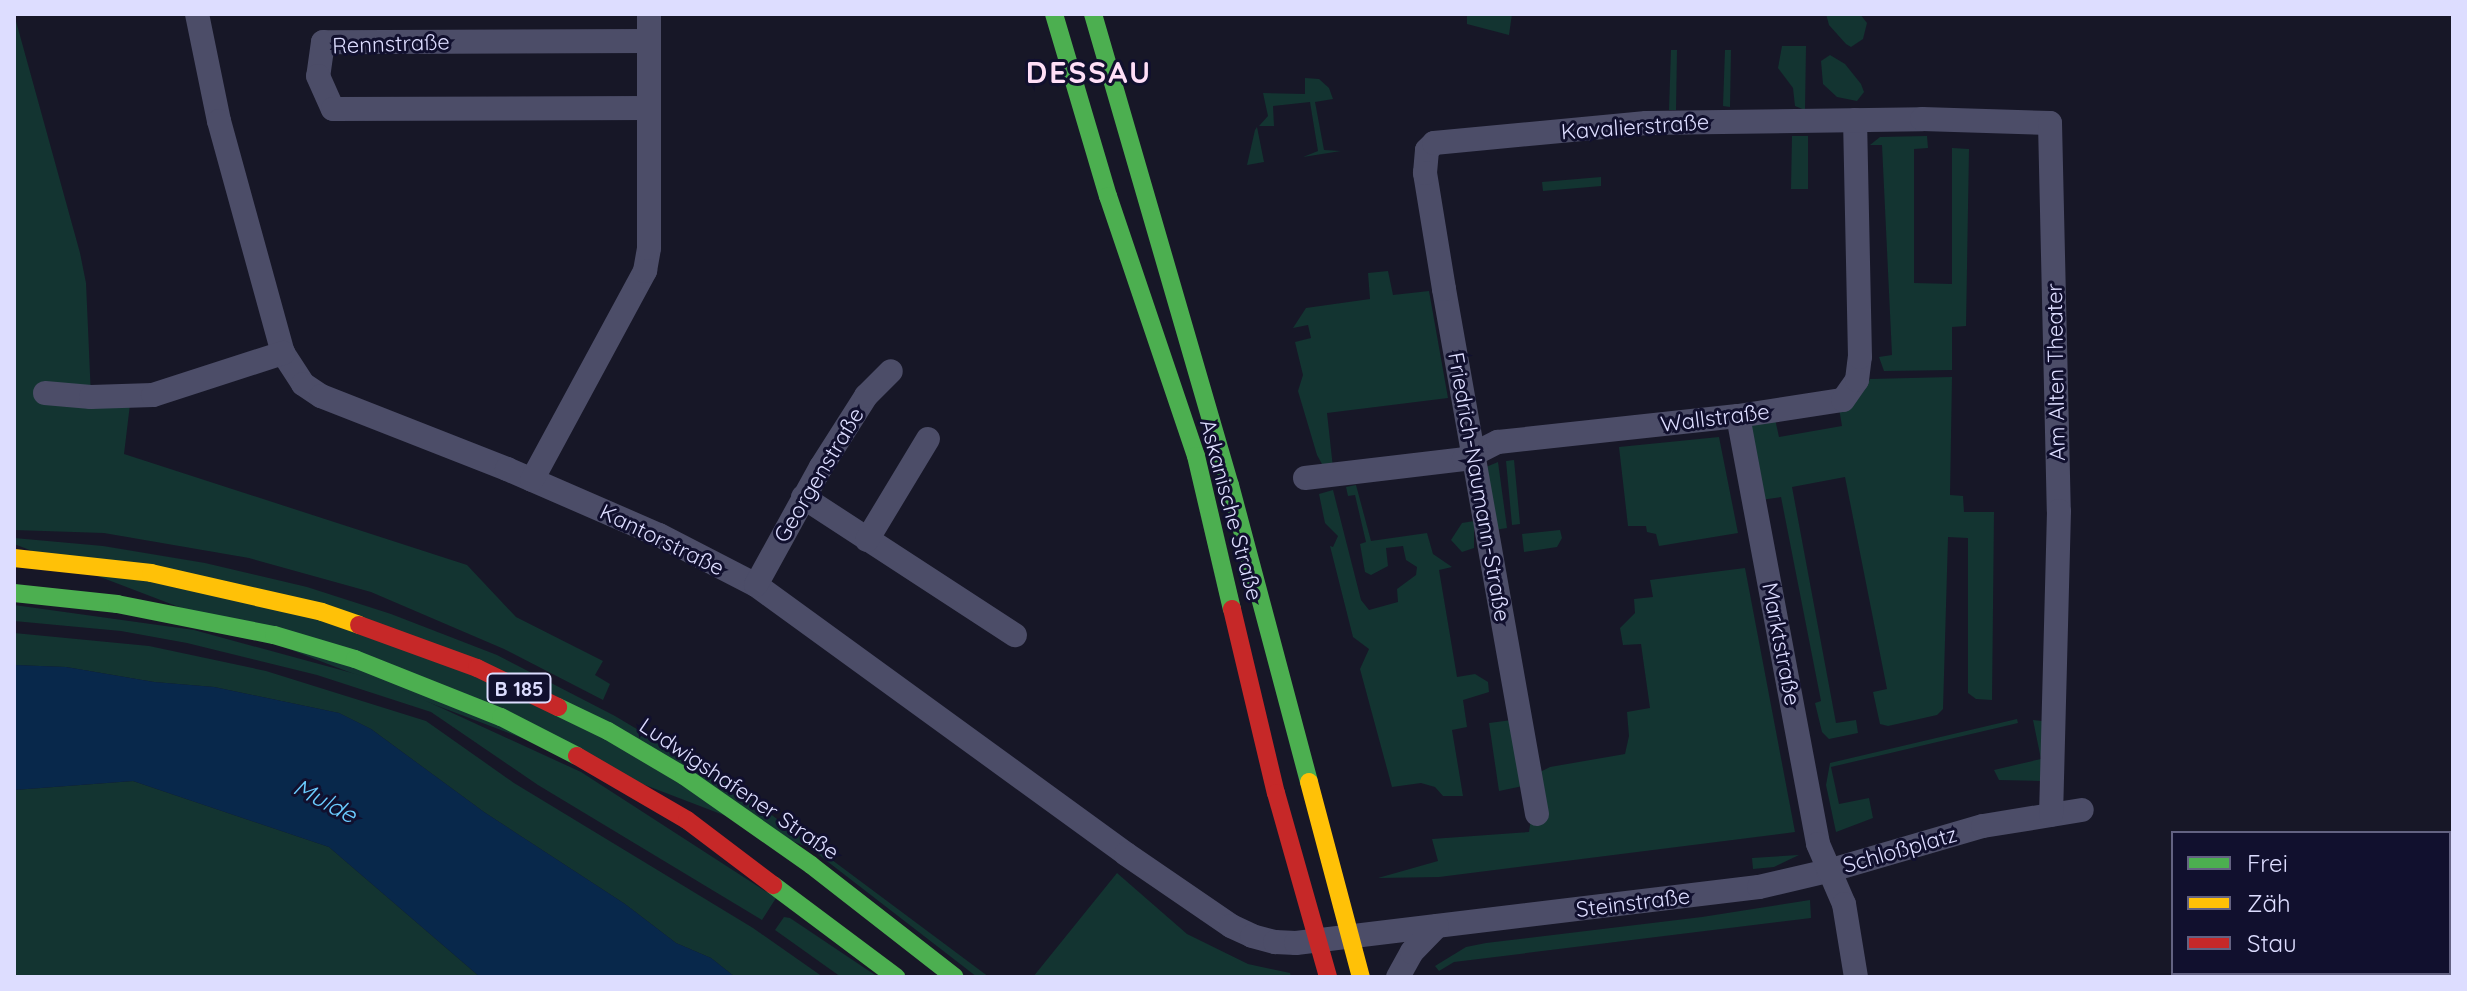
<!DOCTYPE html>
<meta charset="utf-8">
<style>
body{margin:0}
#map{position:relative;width:2467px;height:991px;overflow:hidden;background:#171727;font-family:Quicksand,sans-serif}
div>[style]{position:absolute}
.green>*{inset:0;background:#133431}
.water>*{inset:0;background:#08284b}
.street>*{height:24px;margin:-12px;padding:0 12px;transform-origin:12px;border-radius:12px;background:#4c4d68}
.fast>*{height:18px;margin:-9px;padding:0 9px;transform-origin:9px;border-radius:9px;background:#4caf50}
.slow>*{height:18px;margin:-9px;padding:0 9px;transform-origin:9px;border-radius:9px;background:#ffc107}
.jam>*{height:18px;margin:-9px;padding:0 9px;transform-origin:9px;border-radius:9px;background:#c62828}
span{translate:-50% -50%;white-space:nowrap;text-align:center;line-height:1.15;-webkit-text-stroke:6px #11102e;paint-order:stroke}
.shield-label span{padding:2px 6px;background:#11102e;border:2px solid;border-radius:6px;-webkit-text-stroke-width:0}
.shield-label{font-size:20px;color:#ddf;font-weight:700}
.street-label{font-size:22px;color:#ddf}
.water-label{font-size:24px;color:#6bccff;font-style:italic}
.district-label{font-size:30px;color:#ffdff7;font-weight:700;letter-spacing:2px}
.frame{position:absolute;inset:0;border:16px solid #ddf;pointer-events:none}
.legend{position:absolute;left:2171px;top:831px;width:280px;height:144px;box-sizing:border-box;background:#11102e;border:2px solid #636282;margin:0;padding:10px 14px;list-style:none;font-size:24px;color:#ddf}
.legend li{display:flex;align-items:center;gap:16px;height:40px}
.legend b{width:40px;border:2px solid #636282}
</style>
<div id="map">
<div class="green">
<div style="clip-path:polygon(14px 14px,80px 253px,86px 283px,91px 397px,131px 396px,124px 454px,467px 565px,516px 617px,603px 661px,595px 675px,610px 684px,603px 700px,504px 649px,371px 592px,249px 558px,104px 533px,14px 530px)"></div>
<div style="clip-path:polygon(1467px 14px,1512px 14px,1509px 35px,1467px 24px)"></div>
<div style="clip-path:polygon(1826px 14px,1860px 14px,1867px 23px,1863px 39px,1851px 47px,1846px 44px,1829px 25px)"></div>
<div style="clip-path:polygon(1782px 46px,1806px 46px,1805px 110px,1795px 106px,1793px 88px,1778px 68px)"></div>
<div style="clip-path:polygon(1671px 50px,1677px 50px,1676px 110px,1669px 110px)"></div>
<div style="clip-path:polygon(1725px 50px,1731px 50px,1730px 107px,1723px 106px)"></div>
<div style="clip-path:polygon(1830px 55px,1845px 64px,1861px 84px,1864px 92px,1857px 101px,1837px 97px,1823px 84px,1821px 61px)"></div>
<div style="clip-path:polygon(1305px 78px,1319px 79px,1329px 88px,1333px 99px,1315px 102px,1324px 150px,1341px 151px,1303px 157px,1318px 151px,1310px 102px,1273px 106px,1274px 126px,1259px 126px,1268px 116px,1263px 93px,1305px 94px)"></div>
<div style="clip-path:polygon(1257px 127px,1264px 162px,1247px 165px,1255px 130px)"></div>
<div style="clip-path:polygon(1792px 136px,1808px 136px,1808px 189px,1791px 189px)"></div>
<div style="clip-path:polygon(1927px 136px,1928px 148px,1914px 149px,1914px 283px,1952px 284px,1952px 148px,1969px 149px,1966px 326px,1952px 327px,1952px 370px,1884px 371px,1879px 357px,1892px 355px,1882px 145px,1870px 145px,1880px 137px)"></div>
<div style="clip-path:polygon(1601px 177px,1601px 186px,1543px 191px,1542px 182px)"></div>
<div style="clip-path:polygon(1388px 271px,1393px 295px,1429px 291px,1448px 398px,1327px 413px,1333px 468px,1322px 464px,1317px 455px,1298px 391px,1303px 375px,1295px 342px,1311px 338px,1308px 325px,1293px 328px,1306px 308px,1370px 299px,1368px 273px)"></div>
<div style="clip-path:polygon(1952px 377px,1950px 495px,1963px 496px,1964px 512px,1994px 512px,1992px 700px,1976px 699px,1968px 693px,1968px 538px,1948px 537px,1943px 709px,1937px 715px,1888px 726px,1880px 724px,1873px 692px,1887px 689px,1845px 477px,1792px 487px,1836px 723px,1856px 720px,1858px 733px,1829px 739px,1822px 732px,1815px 703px,1821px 701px,1781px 497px,1761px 500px,1748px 427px,1775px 419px,1779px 437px,1842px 426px,1839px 408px,1865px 389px,1870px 379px)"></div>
<div style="clip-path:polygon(1719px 437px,1738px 533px,1659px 546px,1656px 534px,1647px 532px,1646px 526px,1628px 526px,1619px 447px)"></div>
<div style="clip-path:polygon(1514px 460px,1520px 524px,1512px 525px,1506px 461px)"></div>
<div style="clip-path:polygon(1498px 462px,1507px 528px,1495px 530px,1486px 467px)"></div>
<div style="clip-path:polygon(1356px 485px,1371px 541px,1427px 533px,1433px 554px,1452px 567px,1439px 570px,1457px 677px,1475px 674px,1488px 682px,1489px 692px,1463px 700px,1467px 727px,1452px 730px,1463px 796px,1443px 796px,1435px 787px,1421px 783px,1392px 787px,1360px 669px,1369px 649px,1353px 637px,1330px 546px,1333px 547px,1338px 536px,1325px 523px,1319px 494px,1333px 490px,1361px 600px,1369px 610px,1398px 602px,1397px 589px,1416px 575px,1417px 567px,1406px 560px,1403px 546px,1386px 548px,1388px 566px,1371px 575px,1365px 572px,1360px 544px,1366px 542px,1355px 495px,1348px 496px,1346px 487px)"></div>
<div style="clip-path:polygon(1474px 521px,1474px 548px,1462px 552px,1451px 540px,1462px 523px)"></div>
<div style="clip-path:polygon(1560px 530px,1562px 538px,1557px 547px,1524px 552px,1522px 534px)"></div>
<div style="clip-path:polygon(14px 538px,103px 546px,205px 563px,307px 587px,391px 614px,497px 655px,615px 716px,737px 789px,989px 977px,977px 977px,810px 848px,14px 544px)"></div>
<div style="clip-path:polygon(1745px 568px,1795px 832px,1439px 877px,1378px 878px,1438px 861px,1432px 839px,1529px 832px,1538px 773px,1550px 767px,1625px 754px,1629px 736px,1627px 712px,1650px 708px,1641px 644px,1623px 645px,1620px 628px,1635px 613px,1634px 599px,1653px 597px,1650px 580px)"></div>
<div style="clip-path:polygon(14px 605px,194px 630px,385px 682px,581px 772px,776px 898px,762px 920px,538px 785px,431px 712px,317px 675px,187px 643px,121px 631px,14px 621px)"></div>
<div style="clip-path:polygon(14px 633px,149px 646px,266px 671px,426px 721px,514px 783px,753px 928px,823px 977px,735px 977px,711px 958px,676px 943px,625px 904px,484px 812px,371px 729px,339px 713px,214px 687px,154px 682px,66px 667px,14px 665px)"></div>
<div style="clip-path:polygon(2017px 719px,2018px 723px,1831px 767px,1839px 804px,1869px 798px,1873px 818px,1836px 832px,1826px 785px,1830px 763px)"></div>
<div style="clip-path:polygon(1512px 720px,1523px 786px,1499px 791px,1489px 723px)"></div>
<div style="clip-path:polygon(2033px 720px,2042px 721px,2043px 754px,2047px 760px,2041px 781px,1999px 780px,1994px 770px,2041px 759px)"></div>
<div style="clip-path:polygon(133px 781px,329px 847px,480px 977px,14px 977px,14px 790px)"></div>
<div style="clip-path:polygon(1799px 855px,1774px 867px,1753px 869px,1752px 858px)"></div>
<div style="clip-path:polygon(1117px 873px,1187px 934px,1248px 964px,1290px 973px,1291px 977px,1033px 977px)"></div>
<div style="clip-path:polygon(1810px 900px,1811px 918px,1454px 962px,1439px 971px,1435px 966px,1466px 947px,1486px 943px,1702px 917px)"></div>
<div style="clip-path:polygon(784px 917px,790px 918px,878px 977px,841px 977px,775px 930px)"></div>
</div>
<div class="water">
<div style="clip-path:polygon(14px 665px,66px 667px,154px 682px,214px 687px,339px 713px,371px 729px,484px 812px,625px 904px,676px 943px,711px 958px,735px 977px,480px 977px,329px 847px,133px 781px,14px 790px)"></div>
</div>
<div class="street">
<div style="left:197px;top:14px;width:109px;rotate:78.4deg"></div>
<div style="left:219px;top:121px;width:241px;rotate:74.6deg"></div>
<div style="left:283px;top:353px;width:37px;rotate:57deg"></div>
<div style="left:303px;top:384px;width:22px;rotate:34deg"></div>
<div style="left:321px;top:396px;width:200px;rotate:21.4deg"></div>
<div style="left:507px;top:469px;width:166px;rotate:23.5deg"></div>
<div style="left:659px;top:535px;width:109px;rotate:27.3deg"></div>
<div style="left:756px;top:585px;width:457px;rotate:36deg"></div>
<div style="left:1126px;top:854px;width:127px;rotate:34.4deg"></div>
<div style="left:1231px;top:926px;width:23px;rotate:25deg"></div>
<div style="left:1252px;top:936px;width:24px;rotate:15deg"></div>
<div style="left:1275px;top:942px;width:21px;rotate:3deg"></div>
<div style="left:1296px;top:943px;width:466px;rotate:-6.9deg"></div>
<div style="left:1759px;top:887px;width:71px;rotate:-13.1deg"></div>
<div style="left:1828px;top:871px;width:161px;rotate:-16.2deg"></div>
<div style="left:1983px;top:826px;width:100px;rotate:-9.2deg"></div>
<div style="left:649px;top:41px;width:326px;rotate:179.8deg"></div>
<div style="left:323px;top:42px;width:34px;rotate:98deg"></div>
<div style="left:318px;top:76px;width:36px;rotate:66deg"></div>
<div style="left:333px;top:109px;width:316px;rotate:-0.2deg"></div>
<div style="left:45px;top:393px;width:46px;rotate:5deg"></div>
<div style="left:91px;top:397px;width:62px;rotate:-1.8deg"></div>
<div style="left:153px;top:395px;width:137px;rotate:-17.9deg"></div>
<div style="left:1738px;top:416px;width:435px;rotate:79.4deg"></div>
<div style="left:1818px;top:844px;width:65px;rotate:66.6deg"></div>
<div style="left:1844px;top:904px;width:74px;rotate:80.7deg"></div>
<div style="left:1305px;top:478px;width:160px;rotate:-6.8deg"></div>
<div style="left:1464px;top:459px;width:38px;rotate:-27deg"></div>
<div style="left:1498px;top:442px;width:241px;rotate:-6.2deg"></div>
<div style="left:1738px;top:416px;width:106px;rotate:-8.7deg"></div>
<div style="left:1843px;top:400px;width:24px;rotate:-55deg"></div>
<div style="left:1857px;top:380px;width:23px;rotate:-83deg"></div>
<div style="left:1860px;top:357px;width:237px;rotate:-91.2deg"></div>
<div style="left:532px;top:480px;width:238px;rotate:-61.6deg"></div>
<div style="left:645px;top:271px;width:23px;rotate:-80deg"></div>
<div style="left:649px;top:248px;width:234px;rotate:-90deg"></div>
<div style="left:803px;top:497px;width:253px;rotate:33.1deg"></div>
<div style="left:867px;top:540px;width:118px;rotate:-58.9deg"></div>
<div style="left:756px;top:585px;width:135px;rotate:-61.2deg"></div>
<div style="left:821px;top:467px;width:84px;rotate:-57.6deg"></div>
<div style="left:866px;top:396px;width:35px;rotate:-45deg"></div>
<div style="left:1537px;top:814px;width:533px;rotate:-100.05deg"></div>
<div style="left:1444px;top:289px;width:118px;rotate:-99.3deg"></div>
<div style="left:1425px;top:173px;width:23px;rotate:-85deg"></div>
<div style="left:1427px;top:150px;width:10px;rotate:-45deg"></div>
<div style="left:1434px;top:143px;width:213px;rotate:-5.4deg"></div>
<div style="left:1646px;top:123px;width:276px;rotate:-0.8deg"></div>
<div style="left:1922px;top:119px;width:128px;rotate:1.8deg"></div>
<div style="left:2050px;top:123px;width:388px;rotate:88.7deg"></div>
<div style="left:2059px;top:511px;width:304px;rotate:91.5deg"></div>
<div style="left:1398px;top:977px;width:29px;rotate:-61deg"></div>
<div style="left:1412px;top:952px;width:36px;rotate:-46deg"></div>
</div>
<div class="fast">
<div style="left:1054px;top:14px;width:190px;rotate:73.5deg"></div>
<div style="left:1108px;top:196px;width:274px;rotate:71.3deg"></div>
<div style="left:1196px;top:456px;width:157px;rotate:76.8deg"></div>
<div style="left:1093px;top:14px;width:491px;rotate:73.8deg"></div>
<div style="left:1230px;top:485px;width:307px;rotate:75.1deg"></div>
<div style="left:14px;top:593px;width:104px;rotate:6.1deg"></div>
<div style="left:117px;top:604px;width:160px;rotate:11.2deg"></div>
<div style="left:274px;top:635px;width:84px;rotate:16.5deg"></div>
<div style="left:355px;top:659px;width:157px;rotate:21.7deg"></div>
<div style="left:501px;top:717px;width:85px;rotate:27.2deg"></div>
<div style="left:558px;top:707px;width:55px;rotate:25.6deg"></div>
<div style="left:608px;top:731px;width:88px;rotate:30.6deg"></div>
<div style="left:684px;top:776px;width:155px;rotate:35deg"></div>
<div style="left:811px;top:865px;width:182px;rotate:37.9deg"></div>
<div style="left:773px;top:885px;width:154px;rotate:36.8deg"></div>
</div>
<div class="slow">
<div style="left:14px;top:558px;width:138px;rotate:6.2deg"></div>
<div style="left:151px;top:573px;width:175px;rotate:12.8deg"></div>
<div style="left:322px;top:612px;width:39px;rotate:19deg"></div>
<div style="left:1309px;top:782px;width:202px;rotate:75.1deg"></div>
</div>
<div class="jam">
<div style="left:1232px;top:609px;width:189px;rotate:76.6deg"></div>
<div style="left:1276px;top:793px;width:191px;rotate:74.2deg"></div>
<div style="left:359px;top:625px;width:126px;rotate:20deg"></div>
<div style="left:477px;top:668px;width:90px;rotate:25.7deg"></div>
<div style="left:577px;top:756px;width:127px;rotate:30.2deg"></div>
<div style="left:687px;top:820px;width:108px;rotate:37.1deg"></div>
</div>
<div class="shield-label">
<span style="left:519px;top:688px">B 185</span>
</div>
<div class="street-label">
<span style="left:391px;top:44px;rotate:-2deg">Rennstraße</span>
<span style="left:1635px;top:127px;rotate:-4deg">Kavalierstraße</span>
<span style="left:2056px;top:372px;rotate:-91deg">Am Alten Theater</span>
<span style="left:1715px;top:418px;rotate:-7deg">Wallstraße</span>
<span style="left:819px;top:475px;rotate:-59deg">Georgenstraße</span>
<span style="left:1479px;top:487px;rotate:80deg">Friedrich-Naumann-Straße</span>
<span style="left:1231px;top:510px;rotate:75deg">Askanische Straße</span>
<span style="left:662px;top:540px;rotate:26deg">Kantorstraße</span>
<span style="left:1781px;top:644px;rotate:79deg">Marktstraße</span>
<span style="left:739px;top:789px;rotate:34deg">Ludwigshafener Straße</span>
<span style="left:1900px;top:850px;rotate:-16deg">Schloßplatz</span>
<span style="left:1633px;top:903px;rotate:-7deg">Steinstraße</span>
</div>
<div class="water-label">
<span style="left:325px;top:801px;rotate:28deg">Mulde</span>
</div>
<div class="district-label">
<span style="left:1089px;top:72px">DESSAU</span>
</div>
<div class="frame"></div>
<ul class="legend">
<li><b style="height:10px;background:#4caf50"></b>Frei</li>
<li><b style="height:10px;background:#ffc107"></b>Zäh</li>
<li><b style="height:10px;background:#c62828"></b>Stau</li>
</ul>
</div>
